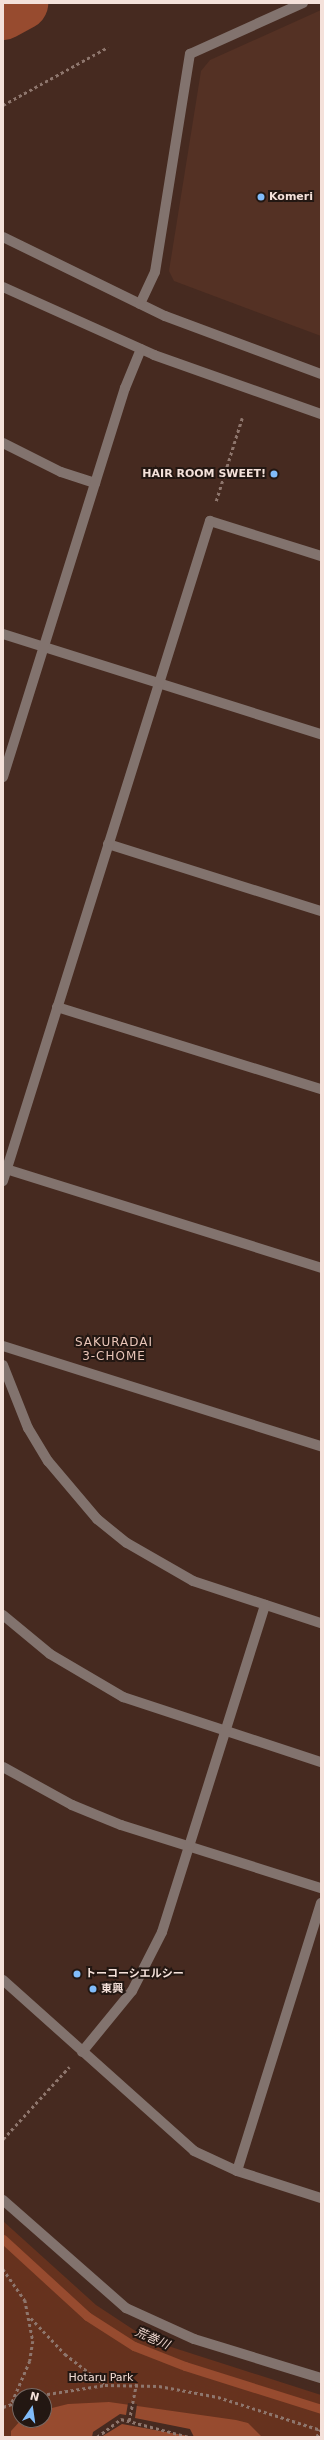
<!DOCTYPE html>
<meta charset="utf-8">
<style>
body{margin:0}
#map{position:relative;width:324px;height:2440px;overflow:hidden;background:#462a20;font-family:"DejaVu Sans","Noto Sans JP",sans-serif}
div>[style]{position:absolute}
.built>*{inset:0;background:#543124}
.green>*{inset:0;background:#66321e}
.water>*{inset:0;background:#974b2f}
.pier>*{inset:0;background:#462a20}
.stream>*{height:9px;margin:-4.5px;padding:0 4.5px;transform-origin:4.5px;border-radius:4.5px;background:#974b2f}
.river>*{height:54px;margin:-27px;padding:0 27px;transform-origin:27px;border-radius:27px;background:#974b2f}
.path>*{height:2.5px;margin-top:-1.25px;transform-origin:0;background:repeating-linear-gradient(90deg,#8e766d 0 3px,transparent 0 6px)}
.minor>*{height:10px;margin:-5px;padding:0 5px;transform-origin:5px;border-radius:5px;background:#82736e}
.dots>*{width:11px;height:11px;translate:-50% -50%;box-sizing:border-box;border:2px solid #231712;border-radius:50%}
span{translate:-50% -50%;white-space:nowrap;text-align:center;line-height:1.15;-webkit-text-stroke:4px #231712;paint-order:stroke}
.poi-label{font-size:11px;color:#f4e1da;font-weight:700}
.left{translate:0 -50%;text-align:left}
.right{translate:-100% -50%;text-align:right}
.park-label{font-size:11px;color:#f2dbd3}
.neighbourhood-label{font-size:12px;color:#e9c5b8;letter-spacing:1px}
.water-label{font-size:12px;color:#efd8d0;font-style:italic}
.frame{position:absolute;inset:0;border:4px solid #f4e1da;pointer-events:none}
.north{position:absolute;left:12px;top:2388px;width:40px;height:40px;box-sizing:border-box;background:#231712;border:1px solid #776862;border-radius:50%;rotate:13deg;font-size:11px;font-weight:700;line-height:16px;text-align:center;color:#f4e1da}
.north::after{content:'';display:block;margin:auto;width:14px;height:18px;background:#81bcfa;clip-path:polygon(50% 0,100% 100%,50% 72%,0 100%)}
</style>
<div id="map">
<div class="built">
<div style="clip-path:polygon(321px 10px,321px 336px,174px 281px,169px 271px,201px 71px,210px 60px)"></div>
</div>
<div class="green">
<div style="clip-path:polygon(evenodd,3px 2221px,96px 2305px,140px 2334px,165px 2345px,321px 2395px,321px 2437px,3px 2437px,3px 2221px,20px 2396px,44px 2396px,44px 2420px,20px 2420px,20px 2396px)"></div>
</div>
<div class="water">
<div style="clip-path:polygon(109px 2402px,236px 2420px,248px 2423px,262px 2437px,11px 2437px,11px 2431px,21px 2420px,44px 2420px,44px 2410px,68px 2404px)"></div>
</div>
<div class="pier">
<div style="clip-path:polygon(128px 2403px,137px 2404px,135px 2418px,190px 2429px,194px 2437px,122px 2424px,101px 2437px,92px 2437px,93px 2432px,120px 2414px,126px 2415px)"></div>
</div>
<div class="stream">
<div style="left:3px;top:2239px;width:114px;rotate:42.5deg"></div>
<div style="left:87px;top:2316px;width:56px;rotate:32.6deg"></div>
<div style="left:134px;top:2346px;width:55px;rotate:21.4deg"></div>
<div style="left:185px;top:2366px;width:143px;rotate:17.5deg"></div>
</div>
<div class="river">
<div style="left:3px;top:13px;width:21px;rotate:-29deg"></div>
</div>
<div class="path">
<div style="left:3px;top:105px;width:120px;rotate:-28.9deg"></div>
<div style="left:216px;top:501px;width:87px;rotate:-72.6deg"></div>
<div style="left:3px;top:2139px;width:98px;rotate:-47.5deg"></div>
<div style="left:3px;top:2269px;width:38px;rotate:55deg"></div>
<div style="left:25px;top:2300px;width:42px;rotate:79deg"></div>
<div style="left:33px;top:2341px;width:20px;rotate:99deg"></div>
<div style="left:30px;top:2361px;width:46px;rotate:113.2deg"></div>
<div style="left:31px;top:2318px;width:50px;rotate:46.6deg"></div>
<div style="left:65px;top:2354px;width:49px;rotate:37.6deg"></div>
<div style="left:35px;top:2396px;width:71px;rotate:-8.9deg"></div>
<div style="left:105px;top:2385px;width:54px;rotate:1.1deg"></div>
<div style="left:159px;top:2386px;width:60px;rotate:10.6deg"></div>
<div style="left:218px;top:2397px;width:108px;rotate:17.8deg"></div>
<div style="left:3px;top:2407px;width:18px;rotate:-19deg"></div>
<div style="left:129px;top:2421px;width:38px;rotate:-79deg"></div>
<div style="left:97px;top:2437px;width:30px;rotate:-37deg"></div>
<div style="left:121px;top:2419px;width:70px;rotate:14.8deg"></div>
<div style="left:317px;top:2437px;width:8px;rotate:-76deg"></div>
</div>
<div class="minor">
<div style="left:3px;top:237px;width:180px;rotate:26deg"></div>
<div style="left:165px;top:316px;width:166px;rotate:20.4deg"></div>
<div style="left:3px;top:287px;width:166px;rotate:24.2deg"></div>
<div style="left:154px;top:355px;width:177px;rotate:19.5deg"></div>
<div style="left:140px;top:304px;width:35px;rotate:-65deg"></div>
<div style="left:155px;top:272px;width:221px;rotate:-80.9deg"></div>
<div style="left:190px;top:54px;width:124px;rotate:-24.3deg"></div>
<div style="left:3px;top:443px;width:65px;rotate:26.6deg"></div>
<div style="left:61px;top:472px;width:36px;rotate:18deg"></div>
<div style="left:3px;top:634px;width:333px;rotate:17.5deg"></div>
<div style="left:3px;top:777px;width:408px;rotate:-72.6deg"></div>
<div style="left:125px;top:388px;width:42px;rotate:-67.7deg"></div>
<div style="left:108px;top:844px;width:223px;rotate:17.5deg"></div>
<div style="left:57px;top:1007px;width:276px;rotate:17.3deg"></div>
<div style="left:6px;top:1169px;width:330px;rotate:17.4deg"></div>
<div style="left:3px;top:1181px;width:692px;rotate:-72.59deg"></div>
<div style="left:210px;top:521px;width:116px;rotate:17.5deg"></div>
<div style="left:3px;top:1346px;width:333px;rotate:17.5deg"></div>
<div style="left:3px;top:1365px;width:68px;rotate:68.4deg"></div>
<div style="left:28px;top:1428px;width:39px;rotate:59deg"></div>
<div style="left:48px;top:1461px;width:76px;rotate:49.8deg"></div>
<div style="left:97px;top:1519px;width:38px;rotate:39deg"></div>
<div style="left:127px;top:1543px;width:76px;rotate:29.9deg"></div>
<div style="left:193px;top:1581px;width:135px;rotate:18.2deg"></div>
<div style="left:3px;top:1615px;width:61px;rotate:39.7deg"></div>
<div style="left:50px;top:1654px;width:85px;rotate:30.5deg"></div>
<div style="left:123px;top:1697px;width:208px;rotate:18.2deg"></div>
<div style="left:3px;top:1767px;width:79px;rotate:28.8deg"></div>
<div style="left:72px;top:1805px;width:53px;rotate:22.2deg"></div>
<div style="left:121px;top:1825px;width:210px;rotate:17.5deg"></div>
<div style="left:3px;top:1980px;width:256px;rotate:41.8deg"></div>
<div style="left:194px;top:2151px;width:47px;rotate:24.9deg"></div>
<div style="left:237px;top:2171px;width:88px;rotate:17.8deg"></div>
<div style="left:82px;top:2052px;width:79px;rotate:-50.7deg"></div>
<div style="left:132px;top:1991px;width:66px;rotate:-63deg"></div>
<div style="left:162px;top:1932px;width:343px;rotate:-72.5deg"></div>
<div style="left:237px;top:2171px;width:281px;rotate:-72.6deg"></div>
<div style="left:3px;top:2200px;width:164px;rotate:41.3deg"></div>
<div style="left:126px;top:2308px;width:75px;rotate:24.5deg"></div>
<div style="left:194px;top:2339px;width:133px;rotate:17.1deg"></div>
</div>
<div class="dots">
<div style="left:261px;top:197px;background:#81bcfa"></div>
<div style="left:274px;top:474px;background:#81bcfa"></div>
<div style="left:77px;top:1974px;background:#81bcfa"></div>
<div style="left:93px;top:1989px;background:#81bcfa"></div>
</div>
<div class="poi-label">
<span class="left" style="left:269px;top:197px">Komeri</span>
<span class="right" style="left:266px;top:474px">HAIR ROOM SWEET!</span>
<span class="left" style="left:85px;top:1974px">トーコーシエルシー</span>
<span class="left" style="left:101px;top:1989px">東興</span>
</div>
<div class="park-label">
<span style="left:101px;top:2378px">Hotaru Park</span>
</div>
<div class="neighbourhood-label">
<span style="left:114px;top:1350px">SAKURADAI<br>3-CHOME</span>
</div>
<div class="water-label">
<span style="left:152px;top:2339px;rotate:24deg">荒巻川</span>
</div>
<div class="frame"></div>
<div class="north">N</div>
</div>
